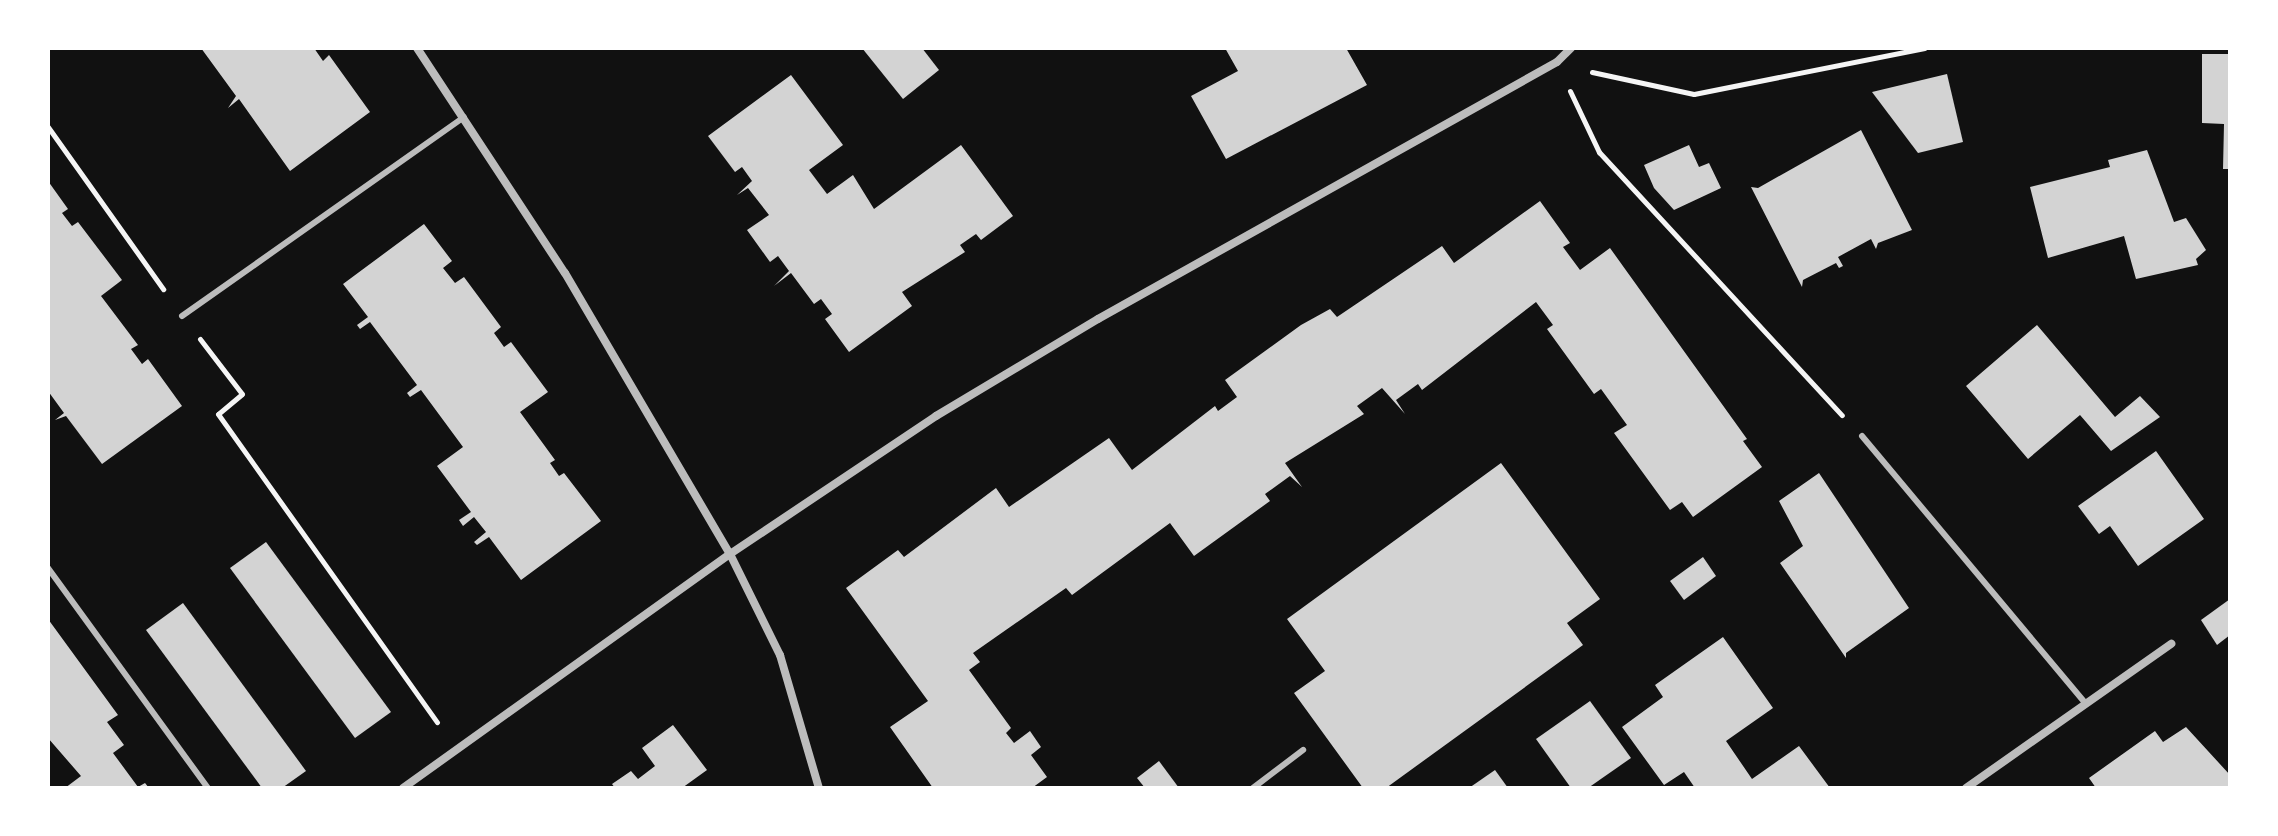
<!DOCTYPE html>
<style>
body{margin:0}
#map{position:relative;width:2278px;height:836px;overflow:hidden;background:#111;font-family:Overpass,sans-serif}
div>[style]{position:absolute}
.building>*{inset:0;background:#d3d3d3}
.path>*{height:5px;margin:-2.5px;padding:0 2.5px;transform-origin:2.5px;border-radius:2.5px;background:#f5f5f5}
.service>*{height:6px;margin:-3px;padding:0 3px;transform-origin:3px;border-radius:3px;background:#bcbcbc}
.minor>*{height:8px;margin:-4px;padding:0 4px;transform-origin:4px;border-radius:4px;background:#bcbcbc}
span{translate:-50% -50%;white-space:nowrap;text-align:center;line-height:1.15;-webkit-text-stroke:6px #fff;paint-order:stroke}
.frame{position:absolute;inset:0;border:50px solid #fff;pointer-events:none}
</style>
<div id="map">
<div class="building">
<div style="clip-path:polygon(201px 48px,314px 48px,323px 61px,329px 55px,370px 112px,290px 171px,239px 99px,228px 108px,236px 96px)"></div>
<div style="clip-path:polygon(862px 48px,922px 48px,939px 70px,903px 99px)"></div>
<div style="clip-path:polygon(1225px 48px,1346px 48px,1367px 85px,1226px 159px,1191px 96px,1238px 71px)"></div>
<div style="clip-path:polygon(2202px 54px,2230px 54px,2230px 169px,2223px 169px,2224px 124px,2202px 123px)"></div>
<div style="clip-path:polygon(1947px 74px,1963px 142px,1918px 153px,1872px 92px)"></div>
<div style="clip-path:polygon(791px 75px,843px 145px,809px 170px,827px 194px,853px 175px,874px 209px,961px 145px,1013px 216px,981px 240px,976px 234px,960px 245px,965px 252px,902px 292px,912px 306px,849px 352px,825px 319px,832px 314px,821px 299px,814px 304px,791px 273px,774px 286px,789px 271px,778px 256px,770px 262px,747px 230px,769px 215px,748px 188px,737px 195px,752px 181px,742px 167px,735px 172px,708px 136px)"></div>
<div style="clip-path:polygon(1861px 130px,1912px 230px,1878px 243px,1876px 249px,1871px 239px,1838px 257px,1843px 266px,1839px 268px,1836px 263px,1803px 280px,1802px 287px,1751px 187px,1758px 188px)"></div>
<div style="clip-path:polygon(1689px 145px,1699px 167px,1709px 163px,1721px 188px,1674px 210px,1654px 188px,1644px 165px)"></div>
<div style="clip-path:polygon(2147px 150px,2174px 222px,2186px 218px,2206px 250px,2196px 259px,2198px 265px,2136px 279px,2124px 236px,2048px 258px,2030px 187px,2110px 167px,2108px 160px)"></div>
<div style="clip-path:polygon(48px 181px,68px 209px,62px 213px,72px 226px,78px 222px,122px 280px,101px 296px,138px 345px,131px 349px,142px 364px,148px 359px,182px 406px,102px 464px,66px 416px,55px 420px,64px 413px,48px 391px)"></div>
<div style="clip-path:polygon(1540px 201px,1570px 243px,1563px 247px,1580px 270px,1610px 248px,1747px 439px,1743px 441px,1762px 467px,1693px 517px,1682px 502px,1670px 510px,1614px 433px,1627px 425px,1601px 389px,1594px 394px,1547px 329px,1553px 325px,1536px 302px,1422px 390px,1418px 384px,1396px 400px,1405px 414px,1382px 388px,1357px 406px,1364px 414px,1285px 463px,1302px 487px,1290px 476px,1265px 494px,1270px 501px,1194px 556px,1170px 523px,1072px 595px,1066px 588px,973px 653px,980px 662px,969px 670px,1011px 728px,1006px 733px,1014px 743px,1030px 731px,1041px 747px,1031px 755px,1047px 777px,1032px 788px,933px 788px,890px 727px,928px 701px,846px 588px,898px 550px,904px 557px,996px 488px,1009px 507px,1109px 438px,1132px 470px,1215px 406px,1218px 411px,1237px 397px,1225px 380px,1301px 325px,1330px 309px,1337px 317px,1442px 246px,1454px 263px)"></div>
<div style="clip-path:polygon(424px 224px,452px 261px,443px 268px,455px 283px,464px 277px,501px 327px,494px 333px,504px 347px,511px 342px,548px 392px,520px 412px,555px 460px,550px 463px,559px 476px,564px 473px,601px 521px,521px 580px,489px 537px,477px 545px,474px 542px,486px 532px,474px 517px,463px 526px,459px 520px,471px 512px,437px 466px,463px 447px,421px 390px,410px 397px,407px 393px,417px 385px,370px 322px,360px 329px,357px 325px,368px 317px,343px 284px)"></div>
<div style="clip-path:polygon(2037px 325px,2115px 417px,2140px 396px,2160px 417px,2111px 451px,2080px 415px,2028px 459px,1966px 386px)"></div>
<div style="clip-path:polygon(2156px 451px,2204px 519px,2138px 566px,2110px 526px,2099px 534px,2078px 506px)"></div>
<div style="clip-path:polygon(1501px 463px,1600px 599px,1567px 623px,1583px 645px,1386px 788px,1363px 788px,1294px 693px,1325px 671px,1287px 619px)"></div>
<div style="clip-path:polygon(1819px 473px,1909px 608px,1846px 653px,1846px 658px,1780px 563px,1803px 546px,1779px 501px)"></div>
<div style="clip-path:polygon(266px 542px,391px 712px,355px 738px,230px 568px)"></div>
<div style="clip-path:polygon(1703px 557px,1716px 576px,1684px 600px,1670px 581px)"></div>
<div style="clip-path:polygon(2230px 599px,2230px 635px,2217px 645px,2201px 620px)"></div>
<div style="clip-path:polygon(183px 603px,306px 771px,282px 788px,262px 788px,146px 630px)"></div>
<div style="clip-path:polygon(48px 619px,118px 715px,107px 722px,124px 745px,113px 753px,138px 787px,145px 783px,149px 788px,65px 788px,81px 776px,48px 738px)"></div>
<div style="clip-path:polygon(1723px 637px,1773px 708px,1726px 741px,1752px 779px,1799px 746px,1830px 788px,1695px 788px,1684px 772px,1664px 785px,1622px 727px,1663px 697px,1655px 685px)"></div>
<div style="clip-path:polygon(1590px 701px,1631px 758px,1588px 788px,1571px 788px,1536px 739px)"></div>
<div style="clip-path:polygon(673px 725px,707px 770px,682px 788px,615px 788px,612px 784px,631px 771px,638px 779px,655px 766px,642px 748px)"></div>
<div style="clip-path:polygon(2186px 727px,2230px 775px,2230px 786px,2096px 788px,2089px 778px,2155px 731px,2163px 742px)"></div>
<div style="clip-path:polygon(1159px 761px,1179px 788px,1145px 788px,1137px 778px)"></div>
<div style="clip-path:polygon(1495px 770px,1508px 788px,1469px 788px)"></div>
</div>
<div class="path">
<div style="left:1592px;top:72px;width:104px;rotate:12.2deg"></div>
<div style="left:1694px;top:94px;width:235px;rotate:-11.3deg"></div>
<div style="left:1570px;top:91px;width:68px;rotate:64.6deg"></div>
<div style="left:1599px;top:152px;width:358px;rotate:47.3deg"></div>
<div style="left:48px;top:127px;width:199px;rotate:54.6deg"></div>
<div style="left:200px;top:339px;width:69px;rotate:52.6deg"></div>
<div style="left:242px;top:394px;width:31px;rotate:140deg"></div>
<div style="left:218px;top:414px;width:378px;rotate:54.6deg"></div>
</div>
<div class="service">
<div style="left:182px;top:316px;width:345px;rotate:-35.2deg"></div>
<div style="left:1862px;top:436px;width:348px;rotate:50.1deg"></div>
<div style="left:48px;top:568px;width:272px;rotate:54deg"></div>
<div style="left:1253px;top:788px;width:63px;rotate:-37.2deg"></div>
</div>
<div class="minor">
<div style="left:417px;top:48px;width:269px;rotate:56.7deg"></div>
<div style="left:565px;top:273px;width:326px;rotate:59.6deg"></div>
<div style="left:730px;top:554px;width:113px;rotate:63.7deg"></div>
<div style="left:780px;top:655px;width:139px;rotate:73.7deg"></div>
<div style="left:403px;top:788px;width:402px;rotate:-35.6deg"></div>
<div style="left:730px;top:554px;width:248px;rotate:-33.8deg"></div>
<div style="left:936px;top:416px;width:189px;rotate:-30.9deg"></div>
<div style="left:1098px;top:319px;width:526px;rotate:-29.25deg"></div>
<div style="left:1557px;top:62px;width:20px;rotate:-45deg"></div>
<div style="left:1966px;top:788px;width:251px;rotate:-35.1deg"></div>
</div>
<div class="frame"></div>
</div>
